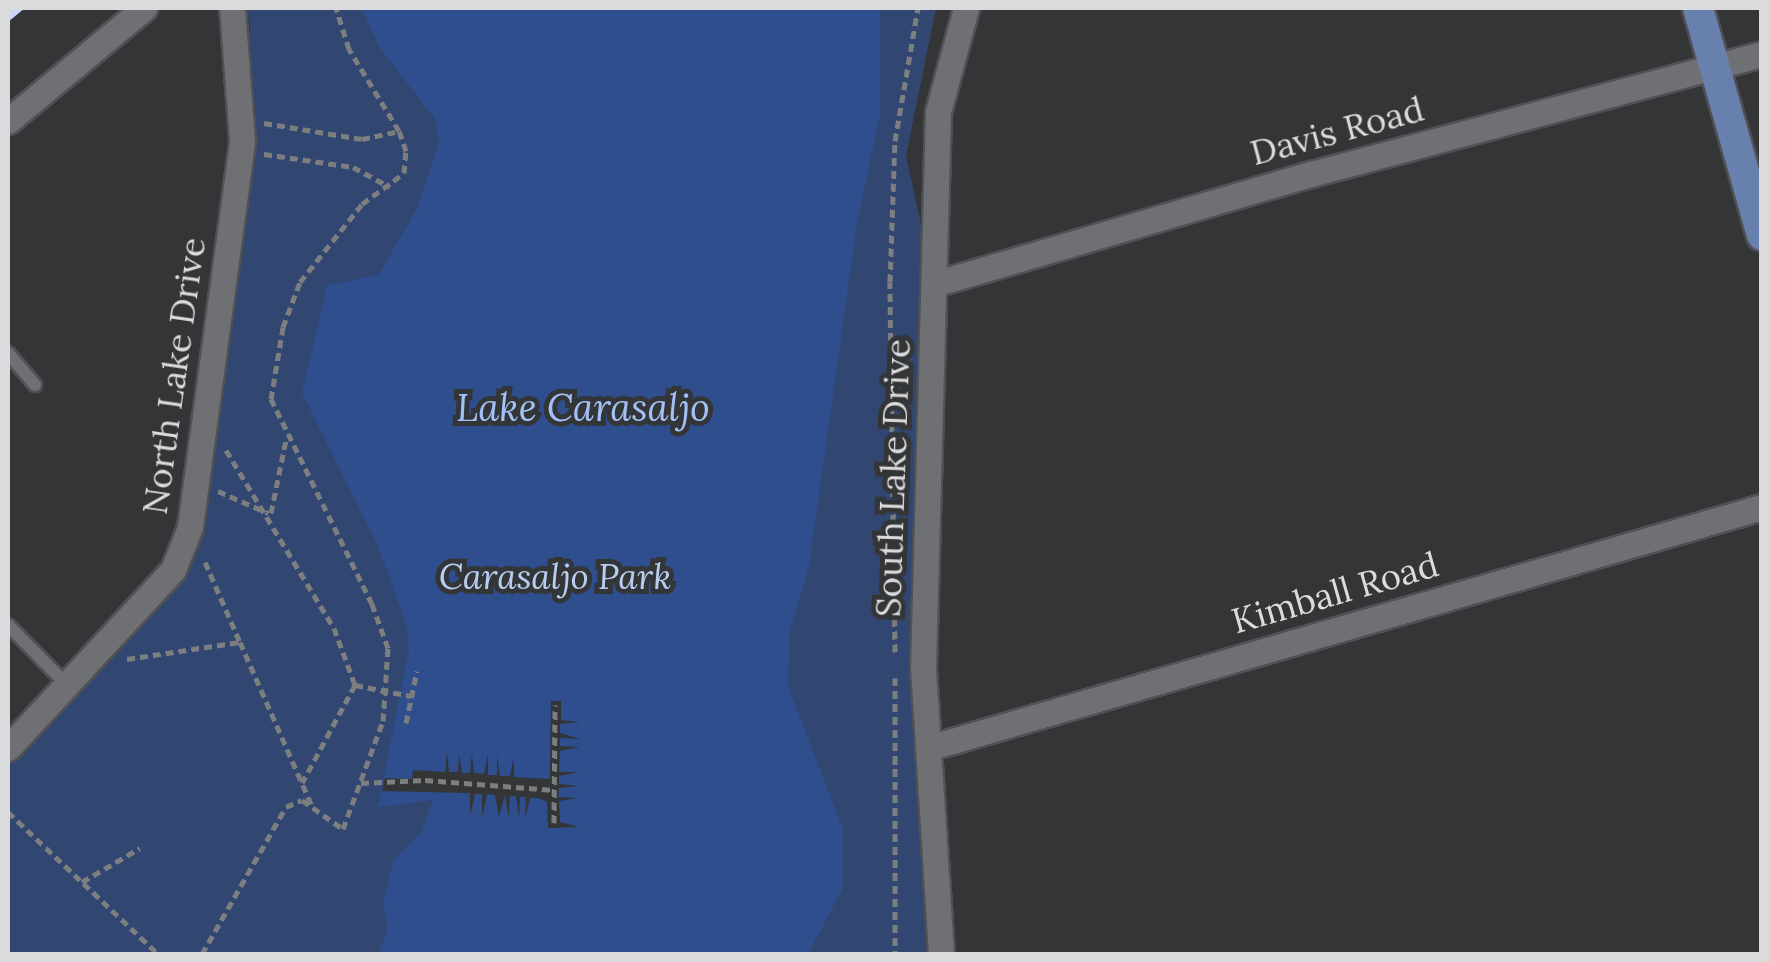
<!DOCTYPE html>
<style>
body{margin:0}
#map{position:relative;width:1769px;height:962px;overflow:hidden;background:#333537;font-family:Lora,serif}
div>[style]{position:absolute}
.green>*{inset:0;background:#314772}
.water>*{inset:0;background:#2f4e8d}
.pier>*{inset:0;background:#333537}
.building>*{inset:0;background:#c6d6f3}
.path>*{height:5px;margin-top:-2.5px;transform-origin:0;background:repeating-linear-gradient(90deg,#7c7e80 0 8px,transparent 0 13px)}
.roads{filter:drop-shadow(2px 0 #505154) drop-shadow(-2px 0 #505154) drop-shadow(0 2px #505154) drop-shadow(0 -2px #505154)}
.service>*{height:12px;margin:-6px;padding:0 6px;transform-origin:6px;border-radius:6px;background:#6e7073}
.minor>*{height:25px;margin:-12.5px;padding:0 12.5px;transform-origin:12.5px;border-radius:12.5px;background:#6e7073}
.primary>*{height:30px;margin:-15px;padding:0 15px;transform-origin:15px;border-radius:15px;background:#6880ad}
span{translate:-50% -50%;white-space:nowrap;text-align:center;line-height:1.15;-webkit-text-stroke:10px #333537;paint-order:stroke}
.street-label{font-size:35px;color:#dadbdd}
.park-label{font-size:35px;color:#b9cdf1;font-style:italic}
.water-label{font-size:38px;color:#a3c1f7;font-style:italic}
.frame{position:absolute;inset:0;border:10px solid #dadbdd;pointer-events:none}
</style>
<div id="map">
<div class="green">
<div style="clip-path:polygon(245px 8px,936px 8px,906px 156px,934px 284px,923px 667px,941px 954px,8px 954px,8px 748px,173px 570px,240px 119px,250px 25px)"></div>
</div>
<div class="water">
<div style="clip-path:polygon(362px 8px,880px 8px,880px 114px,857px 224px,809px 566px,790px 631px,788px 686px,843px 829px,842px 890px,808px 954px,378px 954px,388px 930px,383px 902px,393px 862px,421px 832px,433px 800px,378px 807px,409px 650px,406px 624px,378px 546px,302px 393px,327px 286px,379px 274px,418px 207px,439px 144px,435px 119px,379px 47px)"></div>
</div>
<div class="pier">
<div style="clip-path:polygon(551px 701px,561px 701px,561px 720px,580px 722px,560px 724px,560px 733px,580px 739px,560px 738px,560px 746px,580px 747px,560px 751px,559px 772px,579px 772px,559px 776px,559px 784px,579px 786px,559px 788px,558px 797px,578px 798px,559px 801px,560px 822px,579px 827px,548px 828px,547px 802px,538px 798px,530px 798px,525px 819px,526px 797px,520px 797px,519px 818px,516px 796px,510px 796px,509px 818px,505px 795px,499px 817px,495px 795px,487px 794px,482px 817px,482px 794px,475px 794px,470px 815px,470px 793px,382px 791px,385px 778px,412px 779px,413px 770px,445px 772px,447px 752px,449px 772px,458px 772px,459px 754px,462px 773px,470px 773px,472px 754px,474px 773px,484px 774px,488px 755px,488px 775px,497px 775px,497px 755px,500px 776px,510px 776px,514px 756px,514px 777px,550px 779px)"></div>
</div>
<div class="building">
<div style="clip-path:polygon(8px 8px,25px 8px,8px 22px)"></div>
</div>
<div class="path">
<div style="left:264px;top:123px;width:99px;rotate:9.3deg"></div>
<div style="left:362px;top:139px;width:38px;rotate:-12deg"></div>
<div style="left:264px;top:154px;width:90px;rotate:8.3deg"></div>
<div style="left:353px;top:167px;width:42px;rotate:28.4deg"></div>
<div style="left:226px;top:450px;width:208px;rotate:58.8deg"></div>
<div style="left:334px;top:628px;width:61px;rotate:69.8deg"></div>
<div style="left:355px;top:685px;width:111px;rotate:118.4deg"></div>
<div style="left:218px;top:491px;width:55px;rotate:23.7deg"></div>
<div style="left:271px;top:513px;width:75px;rotate:-78.4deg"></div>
<div style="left:205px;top:562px;width:87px;rotate:66.4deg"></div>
<div style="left:895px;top:652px;width:370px;rotate:-90.8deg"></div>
<div style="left:890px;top:282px;width:141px;rotate:-88deg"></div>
<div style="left:895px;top:141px;width:135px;rotate:-80.2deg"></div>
<div style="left:127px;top:659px;width:114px;rotate:-8.6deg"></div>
<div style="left:240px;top:642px;width:179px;rotate:66.3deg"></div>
<div style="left:895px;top:678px;width:276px;rotate:90deg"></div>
<div style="left:355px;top:685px;width:57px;rotate:11.1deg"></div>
<div style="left:406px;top:723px;width:53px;rotate:-78.1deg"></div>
<div style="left:361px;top:783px;width:64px;rotate:-2.7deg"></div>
<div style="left:425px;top:780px;width:129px;rotate:4.4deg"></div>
<div style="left:8px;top:812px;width:207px;rotate:43.4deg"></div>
<div style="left:554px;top:823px;width:118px;rotate:-89.5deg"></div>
<div style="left:82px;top:882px;width:67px;rotate:-30.4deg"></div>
<div style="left:202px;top:954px;width:169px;rotate:-60.3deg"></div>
<div style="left:286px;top:807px;width:17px;rotate:-24deg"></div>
<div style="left:302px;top:800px;width:50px;rotate:35.3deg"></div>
<div style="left:343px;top:829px;width:115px;rotate:-69.7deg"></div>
<div style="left:383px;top:721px;width:73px;rotate:-86.1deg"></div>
<div style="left:388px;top:648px;width:47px;rotate:-110deg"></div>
<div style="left:372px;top:604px;width:229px;rotate:-116.2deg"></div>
<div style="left:271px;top:399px;width:73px;rotate:-80.5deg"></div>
<div style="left:283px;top:327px;width:48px;rotate:-69.3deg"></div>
<div style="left:300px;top:282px;width:100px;rotate:-51.5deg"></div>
<div style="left:362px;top:204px;width:52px;rotate:-36.4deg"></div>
<div style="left:404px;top:173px;width:22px;rotate:-85deg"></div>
<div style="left:406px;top:151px;width:21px;rotate:-109deg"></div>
<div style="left:399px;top:131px;width:96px;rotate:-121.4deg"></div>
<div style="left:349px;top:49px;width:43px;rotate:-107.6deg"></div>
</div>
<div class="roads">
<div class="service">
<div style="left:8px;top:353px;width:42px;rotate:49.8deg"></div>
<div style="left:8px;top:625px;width:84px;rotate:45.5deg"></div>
</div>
<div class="minor">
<div style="left:8px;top:121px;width:177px;rotate:-39.7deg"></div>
<div style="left:934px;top:284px;width:393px;rotate:-16.3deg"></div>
<div style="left:1311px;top:174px;width:467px;rotate:-14.9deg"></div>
<div style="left:8px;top:748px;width:243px;rotate:-47.2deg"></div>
<div style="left:173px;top:570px;width:46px;rotate:-68.4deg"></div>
<div style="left:190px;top:527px;width:390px;rotate:-82.3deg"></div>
<div style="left:242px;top:140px;width:132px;rotate:-94.3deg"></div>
<div style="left:928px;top:748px;width:868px;rotate:-16.12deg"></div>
<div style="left:941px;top:954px;width:288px;rotate:-93.6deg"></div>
<div style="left:923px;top:667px;width:555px;rotate:-88.45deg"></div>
<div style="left:938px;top:112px;width:108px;rotate:-74.9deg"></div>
</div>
<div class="primary">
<div style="left:1698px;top:8px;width:236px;rotate:74.3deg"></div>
</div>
</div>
<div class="street-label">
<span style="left:1337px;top:131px;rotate:-15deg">Davis Road</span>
<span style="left:174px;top:376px;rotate:-82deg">North Lake Drive</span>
<span style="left:893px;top:478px;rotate:-88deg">South Lake Drive</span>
<span style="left:1335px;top:593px;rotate:-16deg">Kimball Road</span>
</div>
<div class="park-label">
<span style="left:555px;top:577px">Carasaljo Park</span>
</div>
<div class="water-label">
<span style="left:583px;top:408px">Lake Carasaljo</span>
</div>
<div class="frame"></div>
</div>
